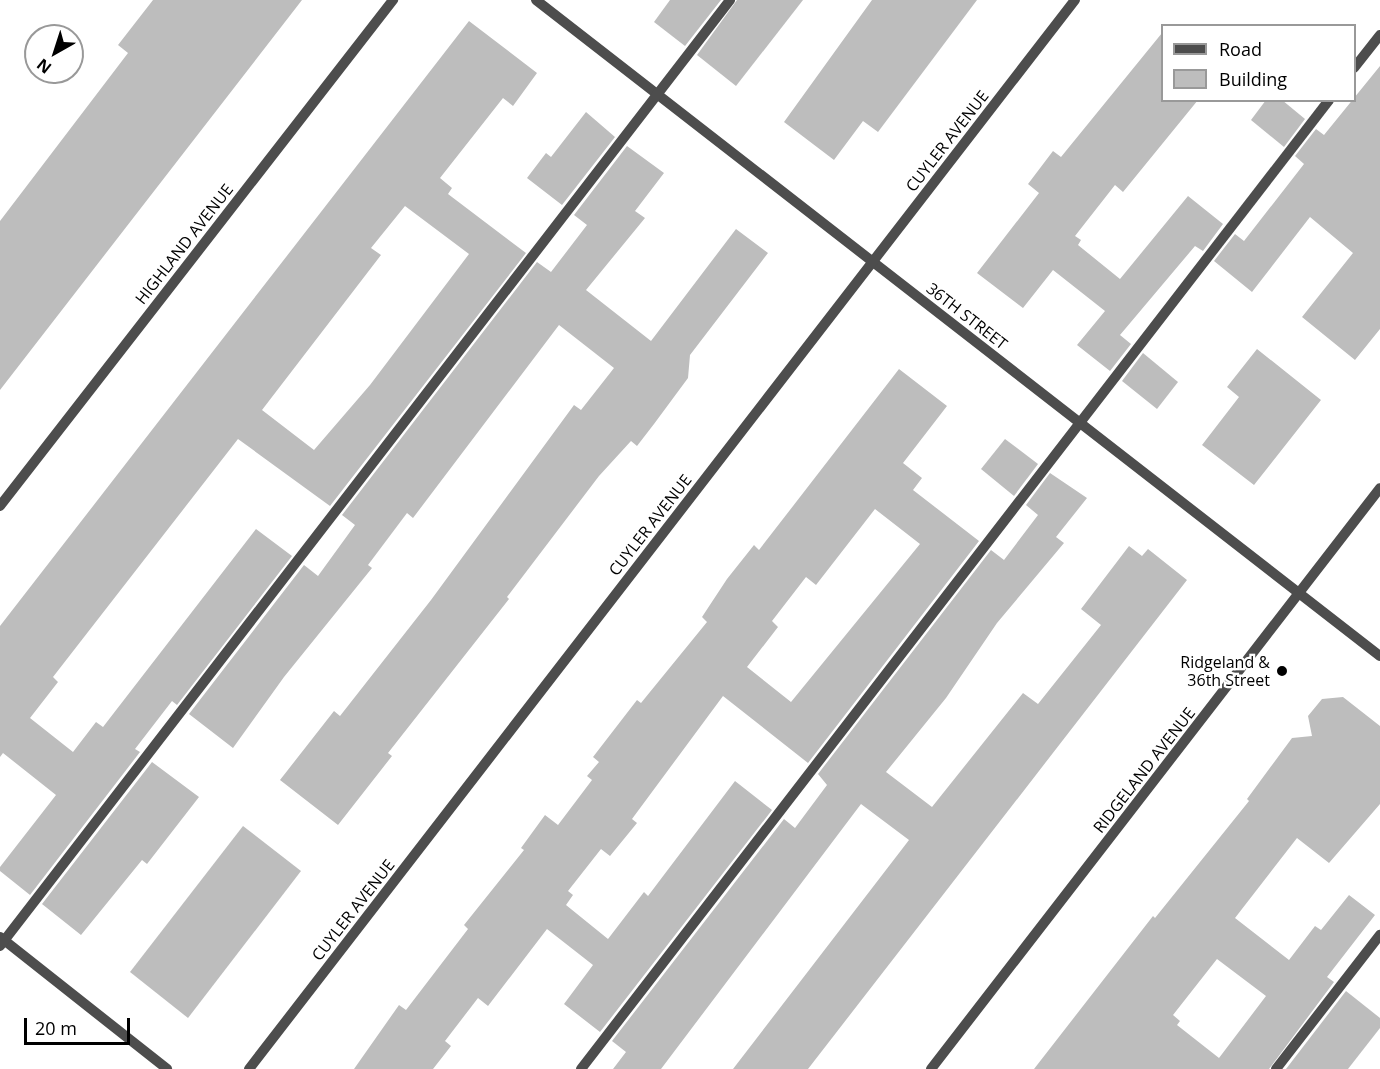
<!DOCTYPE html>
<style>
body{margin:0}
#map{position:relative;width:1380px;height:1069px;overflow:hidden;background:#fff;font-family:"Open Sans",sans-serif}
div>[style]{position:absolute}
.building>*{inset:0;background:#bdbdbd}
.minor>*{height:10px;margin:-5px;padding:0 5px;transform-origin:5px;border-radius:5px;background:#4d4d4d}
.dots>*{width:16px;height:16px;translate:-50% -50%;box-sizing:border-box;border:3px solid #fff;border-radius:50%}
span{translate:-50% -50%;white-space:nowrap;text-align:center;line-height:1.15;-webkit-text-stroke:4.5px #fff;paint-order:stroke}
.street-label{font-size:16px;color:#000}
.poi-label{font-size:16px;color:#000}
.right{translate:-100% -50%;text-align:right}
.legend{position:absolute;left:1161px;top:24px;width:195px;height:78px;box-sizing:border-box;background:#fff;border:2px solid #999;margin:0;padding:8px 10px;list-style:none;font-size:18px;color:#000}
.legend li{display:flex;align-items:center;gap:12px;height:30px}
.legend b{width:30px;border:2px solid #999}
.north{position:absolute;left:24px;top:24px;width:60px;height:60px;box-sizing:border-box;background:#fff;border:2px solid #999;border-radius:50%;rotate:219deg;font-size:16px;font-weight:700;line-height:24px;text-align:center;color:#000}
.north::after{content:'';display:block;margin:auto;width:21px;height:27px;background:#000;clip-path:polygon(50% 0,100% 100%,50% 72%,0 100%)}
.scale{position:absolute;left:24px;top:1018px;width:106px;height:27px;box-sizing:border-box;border:3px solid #000;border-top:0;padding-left:8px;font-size:18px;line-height:21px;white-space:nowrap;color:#000;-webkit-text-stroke:4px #fff;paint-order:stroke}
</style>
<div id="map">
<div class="building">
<div style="clip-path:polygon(153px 0,302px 0,0 390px,0 221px,128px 53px,118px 45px)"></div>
<div style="clip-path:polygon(670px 0,721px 0,685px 46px,654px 22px)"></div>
<div style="clip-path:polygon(737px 0,803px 0,736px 86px,697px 55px)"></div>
<div style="clip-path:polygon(872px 0,977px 0,878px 132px,863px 121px,834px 160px,784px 122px)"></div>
<div style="clip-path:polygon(evenodd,469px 21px,537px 73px,513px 106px,503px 98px,440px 178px,452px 188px,448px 194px,526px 253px,330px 506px,238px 439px,53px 677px,58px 682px,30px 718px,73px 752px,96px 722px,103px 727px,256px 529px,292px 556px,177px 705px,172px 701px,135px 749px,140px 752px,30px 895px,0 871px,0 867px,56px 795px,3px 753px,0 757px,0 626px,469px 21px,405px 206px,469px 254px,370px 385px,314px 450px,262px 410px,381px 255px,371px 248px,405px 206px)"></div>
<div style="clip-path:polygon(1162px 33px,1162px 100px,1198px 100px,1123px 192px,1115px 185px,1075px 236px,1081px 240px,1078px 245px,1120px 279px,1188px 196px,1223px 224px,1203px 251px,1195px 246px,1120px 335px,1131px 344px,1110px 371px,1077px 345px,1105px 311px,1053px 270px,1023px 308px,977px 273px,1039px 193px,1028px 184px,1053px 151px,1061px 157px)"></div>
<div style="clip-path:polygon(1380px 66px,1380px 329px,1355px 360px,1302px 317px,1353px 253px,1310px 217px,1252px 292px,1214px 261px,1235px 234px,1244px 241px,1304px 164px,1295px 156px,1316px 129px,1324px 135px)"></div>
<div style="clip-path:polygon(1266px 100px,1282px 100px,1305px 119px,1284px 147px,1251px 120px)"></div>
<div style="clip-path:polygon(586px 112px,615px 137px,562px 205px,527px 178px,546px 153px,551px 157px)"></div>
<div style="clip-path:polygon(627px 146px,664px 173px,635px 211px,645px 218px,586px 290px,651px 341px,736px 229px,768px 253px,690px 355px,688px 378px,654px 424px,637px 446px,631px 441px,599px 476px,507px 597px,509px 599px,388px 753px,392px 756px,338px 825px,280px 780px,334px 711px,340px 716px,431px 600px,574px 405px,581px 410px,614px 368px,559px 325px,413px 518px,407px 513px,368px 565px,372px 568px,284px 677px,233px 748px,189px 714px,304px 565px,318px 576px,355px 525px,342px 515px,537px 262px,551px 272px,587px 225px,574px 215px)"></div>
<div style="clip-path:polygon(1257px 349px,1321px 400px,1254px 485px,1202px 445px,1239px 397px,1227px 387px)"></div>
<div style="clip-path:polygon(1143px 353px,1178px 382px,1157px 409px,1122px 381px)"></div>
<div style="clip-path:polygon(evenodd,899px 369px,947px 406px,903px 463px,922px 478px,913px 490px,979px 541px,808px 763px,723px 696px,632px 819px,637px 823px,610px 856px,601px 849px,568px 891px,573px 895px,566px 905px,608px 939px,644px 892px,648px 896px,735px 781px,772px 810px,600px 1032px,564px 1004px,593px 965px,547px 929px,488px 1006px,478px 998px,445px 1041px,451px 1046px,433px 1069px,354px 1069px,399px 1005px,406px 1010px,468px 929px,464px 925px,524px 850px,521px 848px,545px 815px,558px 825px,592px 780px,587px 776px,599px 762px,593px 757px,637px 700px,641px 703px,707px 622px,702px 617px,727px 579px,754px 545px,759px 550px,899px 369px,875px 509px,920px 544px,791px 702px,747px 667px,778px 627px,772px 621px,806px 577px,816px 585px,875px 509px)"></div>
<div style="clip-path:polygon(1005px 439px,1038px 464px,1014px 496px,981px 469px)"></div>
<div style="clip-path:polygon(1050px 473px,1087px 498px,1056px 537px,1064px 543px,997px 623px,946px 698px,886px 772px,932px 807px,1023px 693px,1038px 704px,1101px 625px,1081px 609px,1129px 546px,1142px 556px,1148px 549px,1187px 580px,808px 1069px,733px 1069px,909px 840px,861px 804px,661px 1069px,613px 1069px,626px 1052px,612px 1041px,784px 819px,795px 828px,827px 785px,818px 774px,991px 550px,1004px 560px,1038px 515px,1026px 505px)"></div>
<div style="clip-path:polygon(evenodd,1343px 697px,1380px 726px,1380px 804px,1329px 863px,1297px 838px,1235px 918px,1289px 960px,1315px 926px,1321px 930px,1349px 895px,1375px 915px,1327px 977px,1334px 982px,1269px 1069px,1034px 1069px,1153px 916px,1155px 918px,1249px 801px,1247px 799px,1292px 738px,1312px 736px,1308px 716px,1322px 699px,1343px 697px,1217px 959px,1266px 996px,1219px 1058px,1177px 1025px,1180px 1021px,1173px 1015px,1217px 959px)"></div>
<div style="clip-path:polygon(152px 762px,199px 797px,147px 864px,142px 860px,81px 935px,42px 904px)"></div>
<div style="clip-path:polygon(243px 826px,301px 871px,188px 1018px,130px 972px)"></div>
<div style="clip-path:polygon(1346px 991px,1380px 1018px,1380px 1028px,1348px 1069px,1286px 1069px)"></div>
</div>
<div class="minor">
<div style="left:536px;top:0;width:1069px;rotate:37.86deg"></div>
<div style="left:1354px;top:68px;width:42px;rotate:-51.8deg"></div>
<div style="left:0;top:506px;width:641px;rotate:-52.16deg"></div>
<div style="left:0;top:937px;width:213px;rotate:38.3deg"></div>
<div style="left:0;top:946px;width:1195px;rotate:-52.34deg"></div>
<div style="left:249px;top:1069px;width:1351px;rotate:-52.31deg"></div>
<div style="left:581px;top:1069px;width:1224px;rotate:-52.33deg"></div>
<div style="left:931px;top:1069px;width:734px;rotate:-52.3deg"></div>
<div style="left:1276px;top:1069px;width:170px;rotate:-52.2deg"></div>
</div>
<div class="dots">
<div style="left:1282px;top:671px;background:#000"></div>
</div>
<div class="street-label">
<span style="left:947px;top:141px;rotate:-52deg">CUYLER AVENUE</span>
<span style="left:184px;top:244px;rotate:-52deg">HIGHLAND AVENUE</span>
<span style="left:967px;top:316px;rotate:38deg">36TH STREET</span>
<span style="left:650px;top:525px;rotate:-52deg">CUYLER AVENUE</span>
<span style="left:1144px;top:770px;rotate:-52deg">RIDGELAND AVENUE</span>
<span style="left:353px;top:910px;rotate:-52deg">CUYLER AVENUE</span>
</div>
<div class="poi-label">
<span class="right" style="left:1270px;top:671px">Ridgeland &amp;<br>36th Street</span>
</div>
<ul class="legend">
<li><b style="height:8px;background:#4d4d4d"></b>Road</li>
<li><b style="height:16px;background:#bdbdbd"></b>Building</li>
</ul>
<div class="north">N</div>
<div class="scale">20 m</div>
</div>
